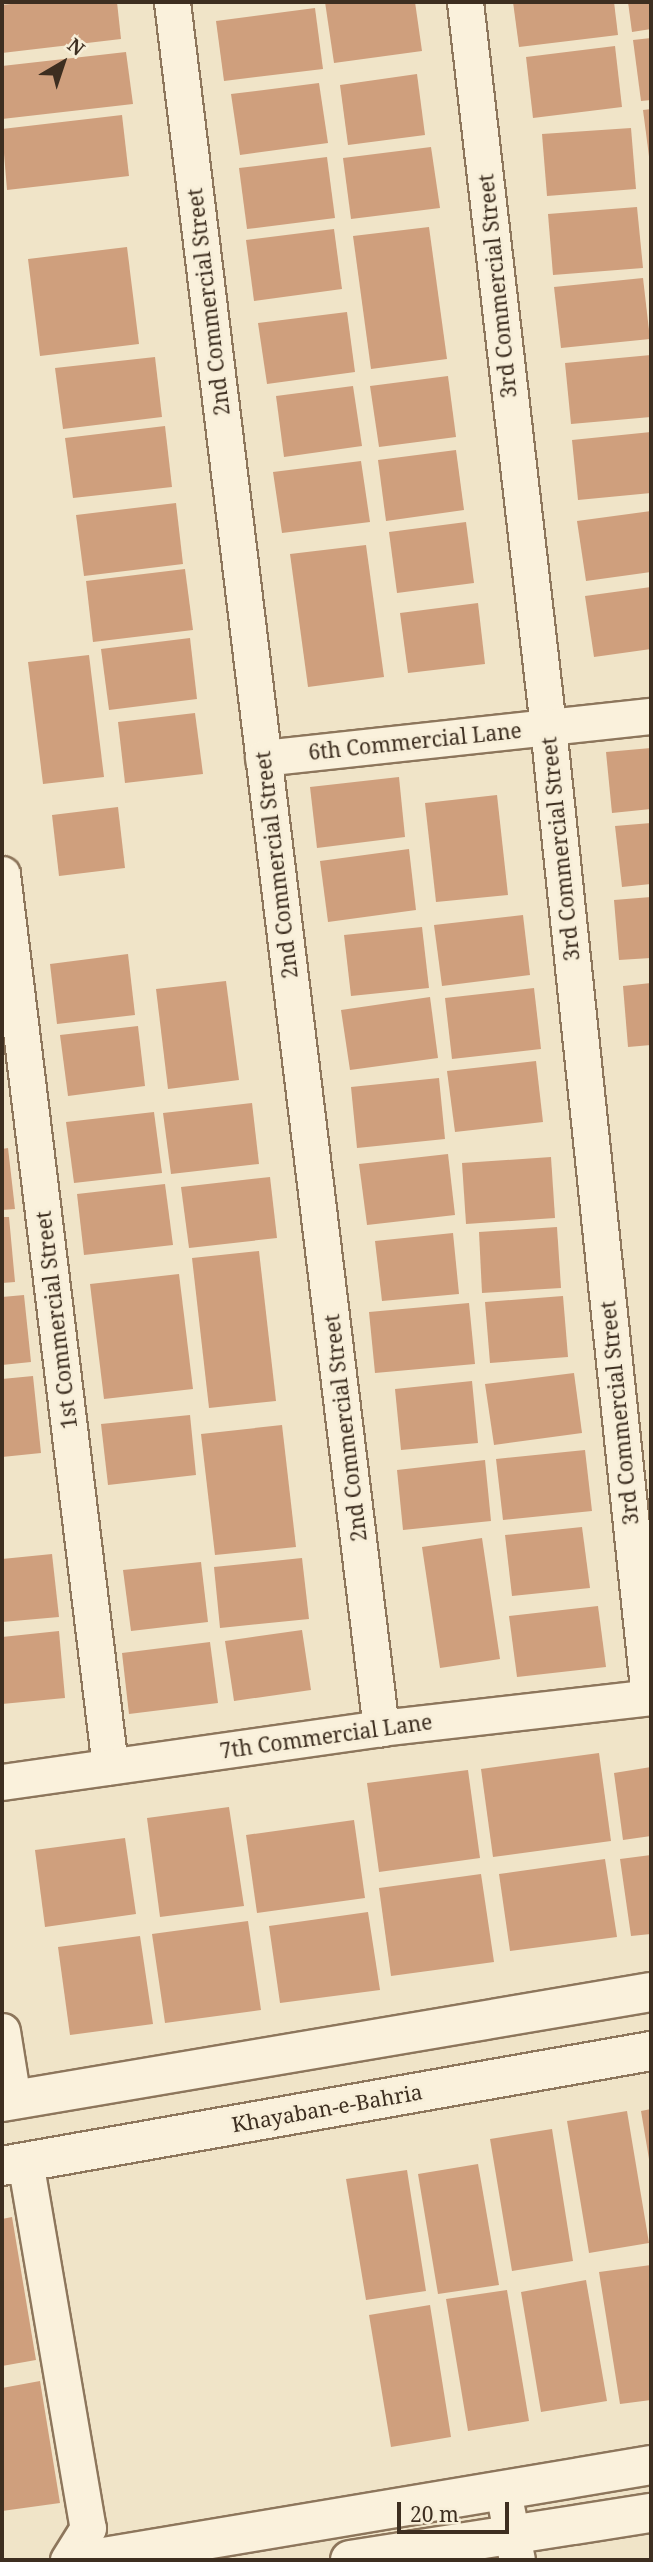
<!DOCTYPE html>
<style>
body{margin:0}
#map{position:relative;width:653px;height:2562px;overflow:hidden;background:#f0e4c8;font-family:"Noto Serif",serif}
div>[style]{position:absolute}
.building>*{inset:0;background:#cf9f7d}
.roads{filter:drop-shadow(2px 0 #8d765c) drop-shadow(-2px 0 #8d765c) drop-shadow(0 2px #8d765c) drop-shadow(0 -2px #8d765c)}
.street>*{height:35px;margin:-17.5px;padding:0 17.5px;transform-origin:17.5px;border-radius:17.5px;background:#faf1dc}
.secondary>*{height:38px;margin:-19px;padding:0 19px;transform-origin:19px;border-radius:19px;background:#faf1dc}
span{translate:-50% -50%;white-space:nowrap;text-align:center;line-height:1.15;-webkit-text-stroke:5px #f7eed8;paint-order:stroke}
.street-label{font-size:21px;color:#3d2e20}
.frame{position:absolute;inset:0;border:4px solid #3d2e20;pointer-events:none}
.north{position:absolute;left:28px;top:28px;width:70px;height:70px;-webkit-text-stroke:5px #f7eed8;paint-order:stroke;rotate:39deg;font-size:19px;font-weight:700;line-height:28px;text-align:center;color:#3d2e20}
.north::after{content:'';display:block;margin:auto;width:24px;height:32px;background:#3d2e20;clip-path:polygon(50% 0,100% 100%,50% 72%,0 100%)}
.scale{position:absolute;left:397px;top:2502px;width:112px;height:32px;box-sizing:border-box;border:4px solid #3d2e20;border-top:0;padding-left:9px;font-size:21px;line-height:24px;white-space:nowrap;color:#3d2e20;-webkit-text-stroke:5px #f7eed8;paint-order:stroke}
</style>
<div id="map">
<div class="building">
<div style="clip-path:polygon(28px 2px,117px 2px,121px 39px,2px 53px,2px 5px)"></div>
<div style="clip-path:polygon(325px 2px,415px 2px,422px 51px,334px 63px)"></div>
<div style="clip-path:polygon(513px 2px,614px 2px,618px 35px,519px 47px)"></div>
<div style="clip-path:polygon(628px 2px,651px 2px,651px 29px,632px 32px)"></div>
<div style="clip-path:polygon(315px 8px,323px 69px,224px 81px,216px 21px)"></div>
<div style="clip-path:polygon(651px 38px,651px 100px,641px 101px,633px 40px)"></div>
<div style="clip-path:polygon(615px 46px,622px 107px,533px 118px,526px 57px)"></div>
<div style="clip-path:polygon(126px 52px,133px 104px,2px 119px,2px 66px)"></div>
<div style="clip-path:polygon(417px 74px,425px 135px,348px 145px,340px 85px)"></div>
<div style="clip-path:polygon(319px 83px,328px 143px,240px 155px,231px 94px)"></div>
<div style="clip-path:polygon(651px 109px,651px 164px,650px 164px,643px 110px)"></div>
<div style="clip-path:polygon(122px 115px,129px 176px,7px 190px,2px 129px)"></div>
<div style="clip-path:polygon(631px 128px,636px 189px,547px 196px,542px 134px)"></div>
<div style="clip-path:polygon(431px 147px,440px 208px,351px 219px,343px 158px)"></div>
<div style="clip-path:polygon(327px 157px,335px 218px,247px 229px,239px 168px)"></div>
<div style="clip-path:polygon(637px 207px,643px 268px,553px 275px,548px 214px)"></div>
<div style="clip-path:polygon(429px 227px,447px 359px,371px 369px,353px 236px)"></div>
<div style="clip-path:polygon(334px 229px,342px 289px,254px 301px,246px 240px)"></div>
<div style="clip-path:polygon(127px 247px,139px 344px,40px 356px,28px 259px)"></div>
<div style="clip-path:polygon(643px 278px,650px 339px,561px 348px,554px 287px)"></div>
<div style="clip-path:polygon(347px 312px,355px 372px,267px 384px,258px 323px)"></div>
<div style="clip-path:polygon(651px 355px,651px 417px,571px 424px,565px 363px)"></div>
<div style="clip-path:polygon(155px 357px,162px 417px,63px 429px,55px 368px)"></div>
<div style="clip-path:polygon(448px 376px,456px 437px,379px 447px,370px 386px)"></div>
<div style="clip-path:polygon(353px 386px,362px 446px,284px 457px,276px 396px)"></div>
<div style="clip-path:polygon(165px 426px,172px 487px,73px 498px,65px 438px)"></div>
<div style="clip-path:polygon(651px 432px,651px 493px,578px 500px,572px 440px)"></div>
<div style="clip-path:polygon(456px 450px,464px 510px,386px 521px,378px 460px)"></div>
<div style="clip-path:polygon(361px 461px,370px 522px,282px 533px,273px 472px)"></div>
<div style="clip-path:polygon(176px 503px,183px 564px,84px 576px,76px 515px)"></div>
<div style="clip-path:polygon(651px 511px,651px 572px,586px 581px,577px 521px)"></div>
<div style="clip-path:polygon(466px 522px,474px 583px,397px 593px,389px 532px)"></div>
<div style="clip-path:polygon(366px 545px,384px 677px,308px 687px,290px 554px)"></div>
<div style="clip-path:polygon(185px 569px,193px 630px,93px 642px,86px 581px)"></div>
<div style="clip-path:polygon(651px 587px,651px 649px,594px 657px,585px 596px)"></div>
<div style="clip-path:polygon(478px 603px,485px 664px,408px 673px,400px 613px)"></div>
<div style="clip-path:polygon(190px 638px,197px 699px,109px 710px,101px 649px)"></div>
<div style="clip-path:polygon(89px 655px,104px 777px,43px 784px,28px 662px)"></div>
<div style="clip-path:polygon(195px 713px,203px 774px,125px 783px,118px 722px)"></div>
<div style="clip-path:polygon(651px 748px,651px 809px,612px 813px,606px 752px)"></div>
<div style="clip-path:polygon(399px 777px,405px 837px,317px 848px,310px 787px)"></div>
<div style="clip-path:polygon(497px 795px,508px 895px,436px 902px,425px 803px)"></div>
<div style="clip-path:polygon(118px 807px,125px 868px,59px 876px,52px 815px)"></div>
<div style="clip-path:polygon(651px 823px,651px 884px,622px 887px,615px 826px)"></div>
<div style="clip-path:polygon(409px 849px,416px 910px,328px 922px,320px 861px)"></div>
<div style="clip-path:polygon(651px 897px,651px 958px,619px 960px,614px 900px)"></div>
<div style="clip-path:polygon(523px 915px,530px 975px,442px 986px,434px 925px)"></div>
<div style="clip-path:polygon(422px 927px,429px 988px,351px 996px,344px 935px)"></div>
<div style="clip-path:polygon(128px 954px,135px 1015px,57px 1024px,50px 964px)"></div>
<div style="clip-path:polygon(226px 981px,239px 1080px,168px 1089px,156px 989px)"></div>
<div style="clip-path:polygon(651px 983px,651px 1045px,628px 1047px,623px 986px)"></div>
<div style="clip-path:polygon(534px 988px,541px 1049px,452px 1059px,445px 998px)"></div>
<div style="clip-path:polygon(430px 997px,438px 1058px,350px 1070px,341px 1010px)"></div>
<div style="clip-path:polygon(138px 1026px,145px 1086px,68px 1096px,60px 1035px)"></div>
<div style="clip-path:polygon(536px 1061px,543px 1122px,455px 1132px,447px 1071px)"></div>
<div style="clip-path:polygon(439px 1078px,445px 1139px,357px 1148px,351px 1087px)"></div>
<div style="clip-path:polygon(252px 1103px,259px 1164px,171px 1174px,163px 1113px)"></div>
<div style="clip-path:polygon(154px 1112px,162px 1173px,74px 1183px,66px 1122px)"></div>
<div style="clip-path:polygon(8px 1148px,15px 1209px,2px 1210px,2px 1149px)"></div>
<div style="clip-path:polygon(448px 1154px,455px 1215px,367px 1225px,359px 1164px)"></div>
<div style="clip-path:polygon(551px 1157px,555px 1218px,466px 1224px,462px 1163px)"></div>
<div style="clip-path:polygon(270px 1177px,277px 1238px,189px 1248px,181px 1187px)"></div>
<div style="clip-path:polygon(165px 1184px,173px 1245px,84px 1255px,77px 1194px)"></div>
<div style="clip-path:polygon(2px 1217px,9px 1217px,15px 1282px,2px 1283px)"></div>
<div style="clip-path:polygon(557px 1227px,561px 1288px,482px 1293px,479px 1232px)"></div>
<div style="clip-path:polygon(453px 1233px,459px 1294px,382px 1301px,375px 1241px)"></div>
<div style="clip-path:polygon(259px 1251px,276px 1401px,209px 1408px,192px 1258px)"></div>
<div style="clip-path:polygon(179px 1274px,193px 1389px,104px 1399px,90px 1284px)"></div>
<div style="clip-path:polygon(24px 1295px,31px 1362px,2px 1365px,2px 1297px)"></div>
<div style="clip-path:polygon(563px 1296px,568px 1357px,490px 1363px,485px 1302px)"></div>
<div style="clip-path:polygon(469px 1303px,475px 1364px,375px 1373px,369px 1312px)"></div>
<div style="clip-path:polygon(574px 1373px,582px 1433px,494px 1445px,485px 1384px)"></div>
<div style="clip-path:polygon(33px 1376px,41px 1453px,2px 1457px,2px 1379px)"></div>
<div style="clip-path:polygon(472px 1381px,478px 1443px,401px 1450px,395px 1389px)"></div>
<div style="clip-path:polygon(190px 1415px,196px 1475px,108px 1485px,101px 1424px)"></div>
<div style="clip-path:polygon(282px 1425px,296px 1547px,215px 1555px,201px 1434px)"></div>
<div style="clip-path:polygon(585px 1450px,592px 1511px,503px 1520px,496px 1459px)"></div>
<div style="clip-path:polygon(485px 1460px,491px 1521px,403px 1530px,397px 1470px)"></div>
<div style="clip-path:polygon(582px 1527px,590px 1588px,512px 1596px,505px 1535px)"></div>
<div style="clip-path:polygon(482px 1538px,500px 1659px,440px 1668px,422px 1547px)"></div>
<div style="clip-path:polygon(52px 1554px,59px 1617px,2px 1622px,2px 1559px)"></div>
<div style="clip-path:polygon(302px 1558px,309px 1619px,220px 1628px,214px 1567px)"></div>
<div style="clip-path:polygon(201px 1562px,208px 1622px,131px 1631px,123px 1570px)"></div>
<div style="clip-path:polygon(598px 1606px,606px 1667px,517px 1677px,509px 1616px)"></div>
<div style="clip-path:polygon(302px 1630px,311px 1690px,234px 1701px,225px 1641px)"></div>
<div style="clip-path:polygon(59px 1631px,65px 1698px,2px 1704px,2px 1637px)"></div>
<div style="clip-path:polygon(210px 1642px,218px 1703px,129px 1714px,122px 1653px)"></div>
<div style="clip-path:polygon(599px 1753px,611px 1841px,493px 1857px,481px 1769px)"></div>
<div style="clip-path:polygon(651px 1767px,651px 1836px,623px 1840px,614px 1773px)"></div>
<div style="clip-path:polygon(468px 1770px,480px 1858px,379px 1872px,367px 1783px)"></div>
<div style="clip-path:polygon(229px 1807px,244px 1906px,160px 1917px,147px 1818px)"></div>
<div style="clip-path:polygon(354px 1820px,365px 1898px,257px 1913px,246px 1835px)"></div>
<div style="clip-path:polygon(125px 1838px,136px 1914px,45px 1927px,35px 1850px)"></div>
<div style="clip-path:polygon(651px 1855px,651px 1934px,631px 1936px,620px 1859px)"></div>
<div style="clip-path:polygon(605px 1859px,617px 1937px,510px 1951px,499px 1874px)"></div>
<div style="clip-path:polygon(481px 1874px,494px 1962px,391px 1976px,379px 1888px)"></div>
<div style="clip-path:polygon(368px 1912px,380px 1990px,280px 2003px,269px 1926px)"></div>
<div style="clip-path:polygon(248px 1921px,261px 2010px,165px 2023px,152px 1934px)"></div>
<div style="clip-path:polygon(140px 1936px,153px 2024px,70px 2035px,58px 1947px)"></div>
<div style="clip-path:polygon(651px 2109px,651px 2165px,650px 2165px,641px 2111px)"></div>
<div style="clip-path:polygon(627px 2111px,649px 2243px,589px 2253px,567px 2121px)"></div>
<div style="clip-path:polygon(552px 2129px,573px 2261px,512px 2271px,490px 2139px)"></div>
<div style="clip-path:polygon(478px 2164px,499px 2285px,438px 2294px,418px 2174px)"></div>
<div style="clip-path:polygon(407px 2170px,426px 2291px,366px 2300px,346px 2179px)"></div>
<div style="clip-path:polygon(12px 2217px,36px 2360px,2px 2366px,2px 2219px)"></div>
<div style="clip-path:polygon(651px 2265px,651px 2400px,620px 2404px,599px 2272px)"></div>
<div style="clip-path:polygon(586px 2280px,607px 2401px,541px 2412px,521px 2292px)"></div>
<div style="clip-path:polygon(507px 2290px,529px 2421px,468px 2431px,446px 2299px)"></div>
<div style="clip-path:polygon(430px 2305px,451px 2437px,391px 2447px,369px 2315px)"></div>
<div style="clip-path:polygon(40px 2381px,60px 2503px,2px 2511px,2px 2388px)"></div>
</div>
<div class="roads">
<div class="street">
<div style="left:172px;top:2px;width:1739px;rotate:83.1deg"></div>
<div style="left:465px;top:2px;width:730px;rotate:83.47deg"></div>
<div style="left:548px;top:727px;width:975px;rotate:84.06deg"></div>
<div style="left:263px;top:758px;width:390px;rotate:-6.2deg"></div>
<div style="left:2px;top:874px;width:899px;rotate:83.1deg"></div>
<div style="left:2px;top:1782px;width:383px;rotate:-8.1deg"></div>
<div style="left:381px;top:1728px;width:272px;rotate:-6.5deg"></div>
<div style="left:2px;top:2031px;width:70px;rotate:80.9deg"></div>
<div style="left:25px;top:2161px;width:372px;rotate:80.3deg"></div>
<div style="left:88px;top:2528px;width:38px;rotate:122deg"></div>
<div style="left:503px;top:2492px;width:69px;rotate:78.4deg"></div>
</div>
<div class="secondary">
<div style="left:2px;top:2102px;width:658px;rotate:-9.62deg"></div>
<div style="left:2px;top:2166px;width:659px;rotate:-10.05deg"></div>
<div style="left:86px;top:2560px;width:573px;rotate:-9.54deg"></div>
<div style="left:350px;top:2560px;width:305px;rotate:-8.9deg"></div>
</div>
</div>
<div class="street-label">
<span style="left:497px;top:286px;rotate:-96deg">3rd Commercial Street</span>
<span style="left:208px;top:302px;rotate:-97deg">2nd Commercial Street</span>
<span style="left:415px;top:741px;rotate:-6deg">6th Commercial Lane</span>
<span style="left:560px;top:849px;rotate:-96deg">3rd Commercial Street</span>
<span style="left:276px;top:865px;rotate:-97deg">2nd Commercial Street</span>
<span style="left:56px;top:1320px;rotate:-97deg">1st Commercial Street</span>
<span style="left:619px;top:1413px;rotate:-96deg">3rd Commercial Street</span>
<span style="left:345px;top:1428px;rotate:-97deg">2nd Commercial Street</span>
<span style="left:326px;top:1736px;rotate:-8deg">7th Commercial Lane</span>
<span style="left:327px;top:2108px;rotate:-10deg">Khayaban-e-Bahria</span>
</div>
<div class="frame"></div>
<div class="north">N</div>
<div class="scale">20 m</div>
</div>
